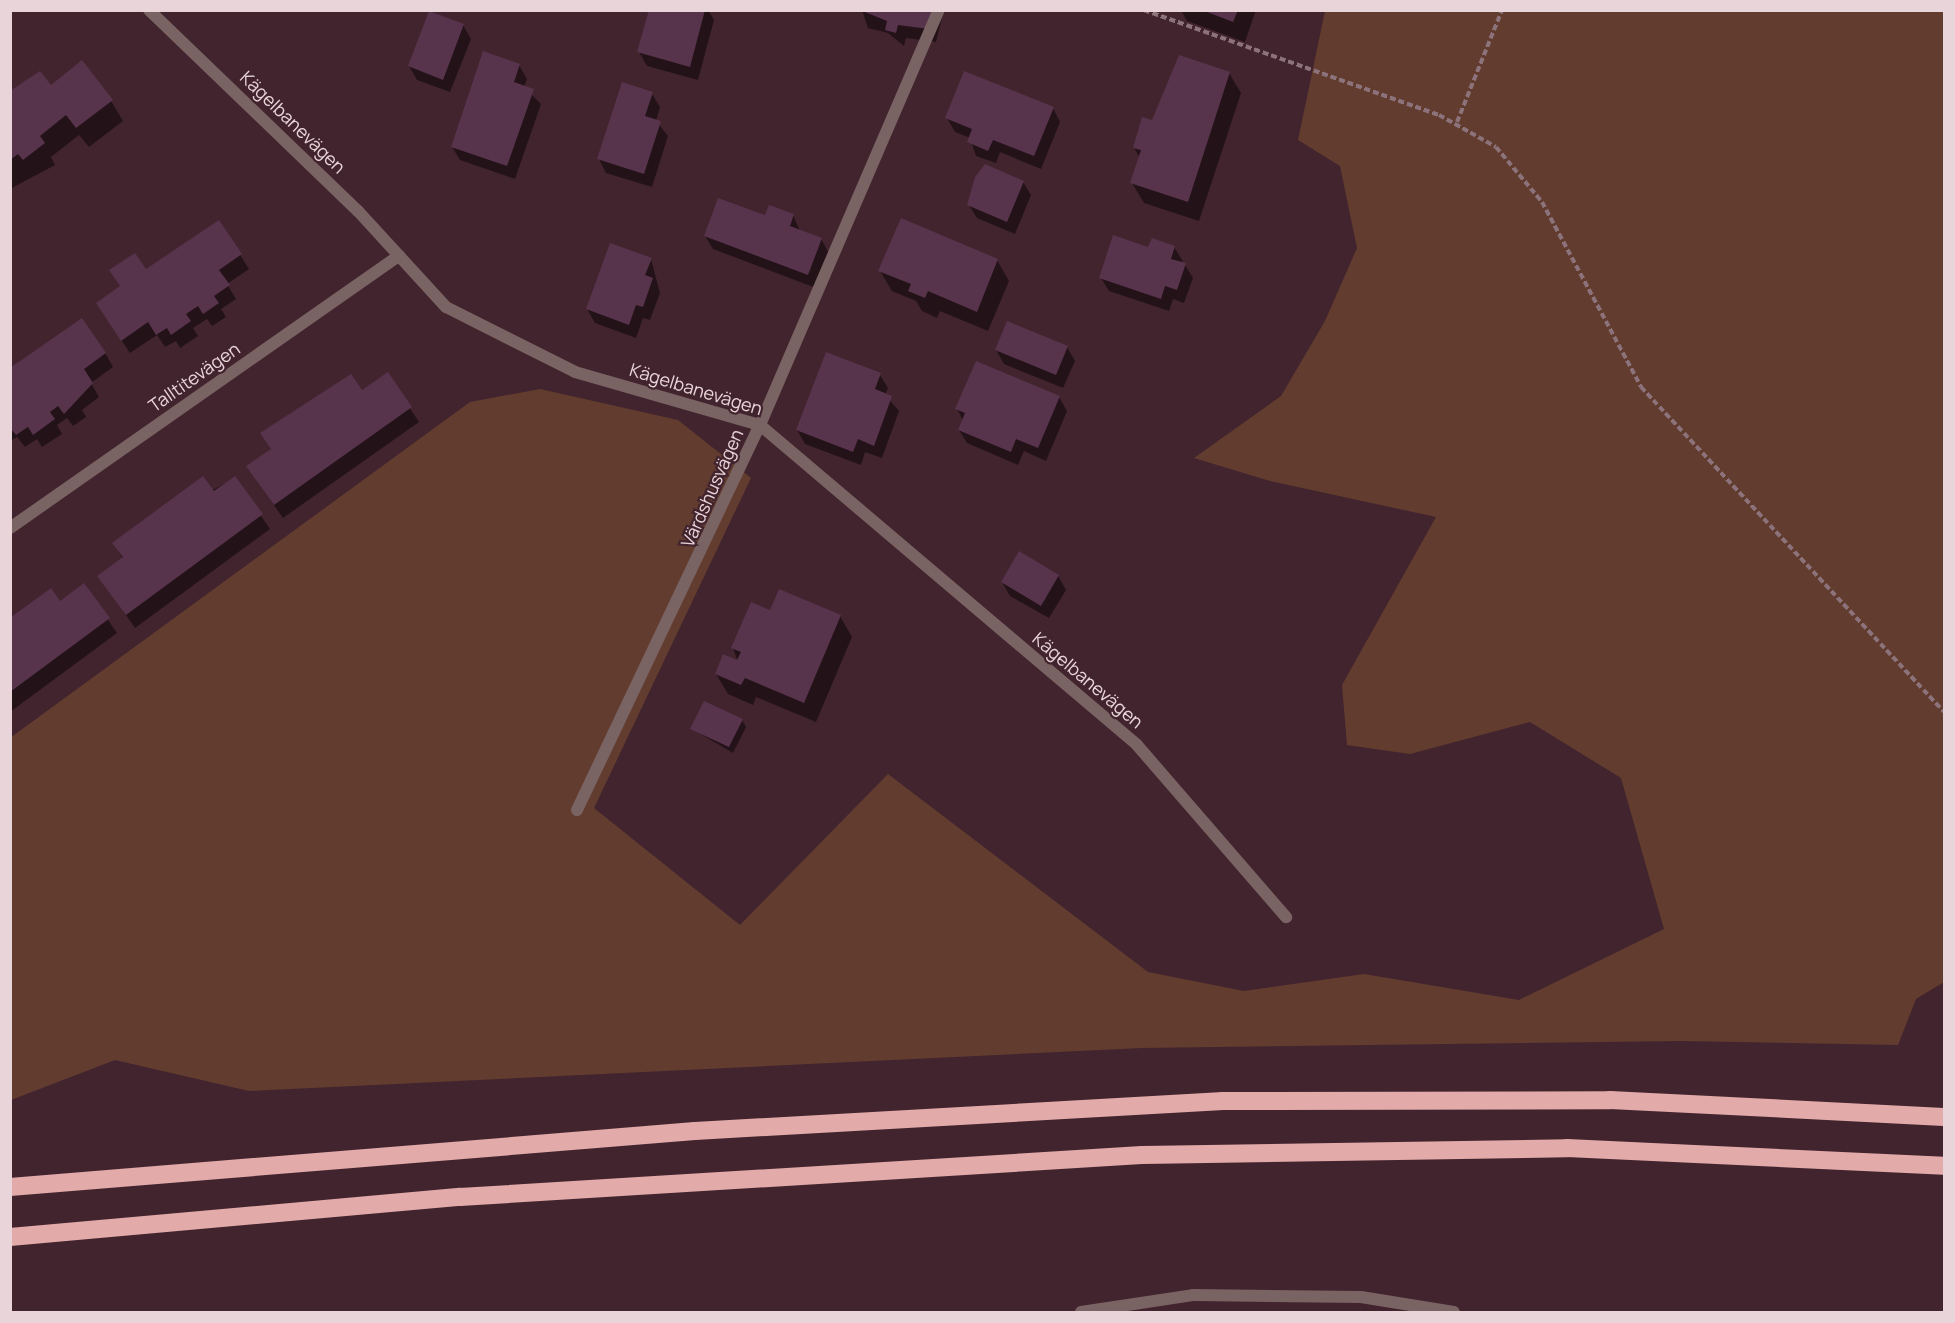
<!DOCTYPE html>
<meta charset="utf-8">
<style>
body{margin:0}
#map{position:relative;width:1955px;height:1323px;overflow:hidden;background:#42242e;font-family:Manrope,sans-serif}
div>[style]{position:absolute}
.green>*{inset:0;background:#623c2f}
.shadow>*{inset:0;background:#0007}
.building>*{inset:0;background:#58334c}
.path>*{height:4px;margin-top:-2px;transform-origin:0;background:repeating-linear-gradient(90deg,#8c727a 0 6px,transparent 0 9px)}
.street>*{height:12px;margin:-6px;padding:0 6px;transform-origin:6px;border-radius:6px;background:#7a6363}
.highway>*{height:18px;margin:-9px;padding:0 9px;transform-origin:9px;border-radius:9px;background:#e2aaa9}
span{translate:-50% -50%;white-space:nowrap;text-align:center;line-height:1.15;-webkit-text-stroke:4.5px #42242e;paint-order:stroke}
.street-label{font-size:18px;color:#e8d4d9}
.frame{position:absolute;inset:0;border:12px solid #e8d4d9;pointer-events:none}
</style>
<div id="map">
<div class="green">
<div style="clip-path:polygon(1325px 11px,1944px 11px,1944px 982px,1916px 999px,1898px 1045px,1681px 1041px,1142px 1048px,249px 1091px,115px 1060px,11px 1100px,10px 738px,470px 402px,540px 389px,678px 420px,751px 478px,594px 808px,740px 925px,888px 774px,1148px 972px,1244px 991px,1364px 974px,1519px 1000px,1664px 929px,1621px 778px,1530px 722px,1410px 754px,1347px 745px,1342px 685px,1436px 517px,1270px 481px,1194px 458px,1281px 396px,1325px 321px,1357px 248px,1340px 166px,1298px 140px)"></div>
</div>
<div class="shadow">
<div style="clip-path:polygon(650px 10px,708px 10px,714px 20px,698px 80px,647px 66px,639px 52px)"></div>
<div style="clip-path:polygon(862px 10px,944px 10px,936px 42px,906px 38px,904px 46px,888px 33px,868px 28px)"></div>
<div style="clip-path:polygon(1181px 10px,1256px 10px,1245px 42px,1187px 21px)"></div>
<div style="clip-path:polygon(463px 25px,471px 39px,450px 92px,417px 80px,409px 66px)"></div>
<div style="clip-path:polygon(519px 65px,527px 79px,524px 87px,541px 104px,515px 179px,460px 160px,452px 147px)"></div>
<div style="clip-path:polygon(1229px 73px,1241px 93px,1199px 221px,1144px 203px,1132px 183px,1140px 158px,1134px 148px,1153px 122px)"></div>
<div style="clip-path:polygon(10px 93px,111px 101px,123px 121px,89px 147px,79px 135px,51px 157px,55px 165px,10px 189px)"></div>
<div style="clip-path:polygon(652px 94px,660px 107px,656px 121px,668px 136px,652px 187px,606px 173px,599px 159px)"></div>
<div style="clip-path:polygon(1053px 108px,1060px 122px,1041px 169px,1000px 152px,996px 163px,976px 156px,970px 138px,955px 132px,947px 118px)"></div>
<div style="clip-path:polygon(1023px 182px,1031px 195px,1015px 234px,977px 218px,969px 205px)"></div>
<div style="clip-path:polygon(793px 215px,800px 231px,821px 239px,829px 253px,816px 288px,713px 249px,705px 236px)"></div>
<div style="clip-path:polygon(219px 222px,249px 269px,227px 284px,236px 299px,221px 309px,226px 317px,212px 326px,207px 319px,193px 328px,198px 336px,180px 348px,176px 341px,165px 347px,157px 335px,130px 353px,106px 317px,121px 287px,111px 271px,146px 272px)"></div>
<div style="clip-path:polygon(1174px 247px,1193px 278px,1184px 303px,1173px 299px,1169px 311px,1109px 291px,1101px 278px,1149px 249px)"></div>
<div style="clip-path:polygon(651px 259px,660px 293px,650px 320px,643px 318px,636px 338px,595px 323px,587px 309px)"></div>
<div style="clip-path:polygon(997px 260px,1009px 281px,988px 331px,940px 311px,937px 318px,922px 311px,916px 301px,892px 291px,880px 271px)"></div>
<div style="clip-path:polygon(1067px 347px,1075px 361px,1063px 388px,1004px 364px,996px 350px)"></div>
<div style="clip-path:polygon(105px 353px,113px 367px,91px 383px,99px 397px,82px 410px,86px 417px,73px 426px,67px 418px,57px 425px,62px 434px,42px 447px,37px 439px,25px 447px,17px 437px,10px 441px,10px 370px)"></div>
<div style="clip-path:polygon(387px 374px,419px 422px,283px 518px,256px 480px,272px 450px,262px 434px,362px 392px)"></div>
<div style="clip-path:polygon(880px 375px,888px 388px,885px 395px,899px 411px,882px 458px,865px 452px,861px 465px,805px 444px,797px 430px)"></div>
<div style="clip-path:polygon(1059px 397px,1067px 411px,1046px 461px,1024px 451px,1018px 465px,967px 443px,959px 430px,963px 420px,957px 409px)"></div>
<div style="clip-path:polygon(235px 478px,270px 529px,135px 628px,99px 576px,123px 559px,114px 543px)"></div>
<div style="clip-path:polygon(1058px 576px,1066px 590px,1049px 618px,1010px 596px,1002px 582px)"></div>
<div style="clip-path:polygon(84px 585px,117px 633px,10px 712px,10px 620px,60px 603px)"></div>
<div style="clip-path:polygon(770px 612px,840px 616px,852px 637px,816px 722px,756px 697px,753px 705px,728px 694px,716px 674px,738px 662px,733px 648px)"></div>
<div style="clip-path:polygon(742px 720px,746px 727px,733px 753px,692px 729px)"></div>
</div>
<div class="building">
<div style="clip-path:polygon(649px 10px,705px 10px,690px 67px,637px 52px)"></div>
<div style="clip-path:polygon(860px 10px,934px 10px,929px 29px,898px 25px,896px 33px,885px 30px,887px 21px)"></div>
<div style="clip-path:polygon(1202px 10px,1238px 10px,1233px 22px)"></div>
<div style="clip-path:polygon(429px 11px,464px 24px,443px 80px,408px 66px)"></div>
<div style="clip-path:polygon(483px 51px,520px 64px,514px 82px,534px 89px,507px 166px,451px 147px)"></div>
<div style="clip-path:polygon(1179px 55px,1230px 72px,1188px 202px,1130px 183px,1141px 150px,1133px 148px,1142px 117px,1152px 120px)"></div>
<div style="clip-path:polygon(82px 60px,113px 100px,76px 128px,66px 115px,40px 136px,45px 143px,23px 160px,18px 154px,10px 160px,10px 91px,40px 71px,51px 85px)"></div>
<div style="clip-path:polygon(964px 71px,1054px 107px,1034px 156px,993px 140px,988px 151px,967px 142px,972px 129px,945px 118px)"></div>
<div style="clip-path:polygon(622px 82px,653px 92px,645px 116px,661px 121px,644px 174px,597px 159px)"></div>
<div style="clip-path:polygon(985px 164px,1024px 181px,1007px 222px,967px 205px,975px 177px)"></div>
<div style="clip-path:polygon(718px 198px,765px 215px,769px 205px,794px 214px,790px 226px,822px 238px,808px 275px,704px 236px)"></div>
<div style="clip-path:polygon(901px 218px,998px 259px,977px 312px,928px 291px,925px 298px,908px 291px,911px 284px,878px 271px)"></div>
<div style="clip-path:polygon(219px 220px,242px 254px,219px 270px,230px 285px,214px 296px,219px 303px,203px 314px,198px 306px,186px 314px,191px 321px,171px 335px,167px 328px,156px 335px,148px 322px,121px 341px,96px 303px,120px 286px,109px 270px,135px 253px,146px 269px)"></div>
<div style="clip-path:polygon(1113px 235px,1148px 247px,1152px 238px,1175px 246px,1171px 259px,1186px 263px,1177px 290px,1165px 286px,1161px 299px,1099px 278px)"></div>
<div style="clip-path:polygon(610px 243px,652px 258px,645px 275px,653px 278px,643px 307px,636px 305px,629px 325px,586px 309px)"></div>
<div style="clip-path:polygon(82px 318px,106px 353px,84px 369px,93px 383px,64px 414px,58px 406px,50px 412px,55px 419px,33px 435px,28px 427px,16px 435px,10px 428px,10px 368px)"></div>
<div style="clip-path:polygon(1007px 321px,1068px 346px,1056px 375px,995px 350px)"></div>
<div style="clip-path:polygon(826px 352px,881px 373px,875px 389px,892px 396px,874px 446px,858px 439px,853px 452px,796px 430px)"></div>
<div style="clip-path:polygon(976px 361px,1060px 396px,1038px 448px,1016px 439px,1011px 452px,958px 430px,965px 413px,955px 409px)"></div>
<div style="clip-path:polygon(388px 372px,412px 407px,274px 505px,246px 466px,271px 449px,260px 433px,351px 374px,362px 390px)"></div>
<div style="clip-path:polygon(203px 476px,214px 491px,235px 476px,263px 514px,126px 615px,97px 576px,123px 557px,112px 543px)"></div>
<div style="clip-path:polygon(1019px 551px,1059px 575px,1041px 606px,1001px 582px)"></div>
<div style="clip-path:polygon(84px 583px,110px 618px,10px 692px,10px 618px,51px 588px,60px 601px)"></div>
<div style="clip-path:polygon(779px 589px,841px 615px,804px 703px,745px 678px,741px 685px,715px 674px,723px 654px,737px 660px,741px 652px,731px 648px,751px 602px,770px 610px)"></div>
<div style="clip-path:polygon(704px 701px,743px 719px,729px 747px,690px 729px)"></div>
</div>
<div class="path">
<div style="left:1144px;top:10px;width:313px;rotate:19.6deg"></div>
<div style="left:1439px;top:115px;width:65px;rotate:29.3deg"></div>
<div style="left:1496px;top:147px;width:72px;rotate:50.1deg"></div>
<div style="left:1542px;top:202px;width:210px;rotate:61.8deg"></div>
<div style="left:1641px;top:387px;width:444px;rotate:47deg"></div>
<div style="left:1457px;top:122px;width:121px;rotate:-68.1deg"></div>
</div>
<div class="street">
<div style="left:149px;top:10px;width:290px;rotate:43.9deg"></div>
<div style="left:358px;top:211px;width:130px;rotate:47.5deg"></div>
<div style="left:446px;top:307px;width:144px;rotate:26.7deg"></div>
<div style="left:575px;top:372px;width:192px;rotate:16deg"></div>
<div style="left:760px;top:425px;width:494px;rotate:40.3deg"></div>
<div style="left:1137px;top:745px;width:228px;rotate:49.1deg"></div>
<div style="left:10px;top:528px;width:475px;rotate:-35deg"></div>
<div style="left:577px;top:810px;width:426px;rotate:-64.6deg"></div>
<div style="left:760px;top:425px;width:452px;rotate:-66.7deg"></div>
<div style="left:1081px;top:1312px;width:113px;rotate:-8.6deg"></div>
<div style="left:1193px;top:1295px;width:168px;rotate:0.7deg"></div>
<div style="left:1361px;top:1297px;width:94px;rotate:9.2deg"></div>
</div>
<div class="highway">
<div style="left:10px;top:1187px;width:687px;rotate:-4.67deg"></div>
<div style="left:695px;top:1131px;width:529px;rotate:-3.25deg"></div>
<div style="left:1223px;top:1101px;width:387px;rotate:-0.1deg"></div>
<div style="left:1610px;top:1100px;width:334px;rotate:2.9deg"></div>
<div style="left:10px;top:1237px;width:452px;rotate:-5.1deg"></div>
<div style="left:460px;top:1197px;width:683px;rotate:-3.52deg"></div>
<div style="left:1142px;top:1155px;width:425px;rotate:-0.9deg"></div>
<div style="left:1567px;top:1148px;width:377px;rotate:2.7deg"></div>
</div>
<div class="street-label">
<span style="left:293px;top:122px;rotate:44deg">Kägelbanevägen</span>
<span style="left:194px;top:377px;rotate:-35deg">Talltitevägen</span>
<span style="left:696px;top:389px;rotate:17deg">Kägelbanevägen</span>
<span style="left:712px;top:488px;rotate:-66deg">Värdshusvägen</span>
<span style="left:1088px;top:680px;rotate:40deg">Kägelbanevägen</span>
</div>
<div class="frame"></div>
</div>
